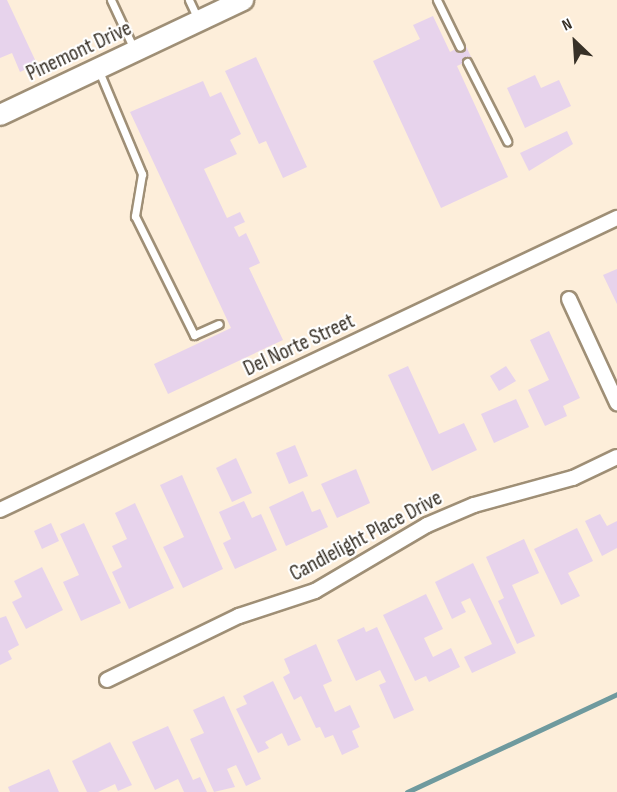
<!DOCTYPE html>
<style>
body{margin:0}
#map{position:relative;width:617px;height:792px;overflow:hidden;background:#fdeeda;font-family:"Sofia Sans Condensed",sans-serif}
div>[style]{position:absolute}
.stream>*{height:5px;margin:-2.5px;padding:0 2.5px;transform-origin:2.5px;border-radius:2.5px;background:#6f9a9e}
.building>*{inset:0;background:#e7d3ec}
.roads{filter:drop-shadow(2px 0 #9f8f76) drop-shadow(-2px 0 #9f8f76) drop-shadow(0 2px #9f8f76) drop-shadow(0 -2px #9f8f76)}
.service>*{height:7px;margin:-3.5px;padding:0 3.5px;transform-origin:3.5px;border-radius:3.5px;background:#fff}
.minor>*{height:14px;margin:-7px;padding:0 7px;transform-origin:7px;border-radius:7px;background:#fff}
.secondary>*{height:20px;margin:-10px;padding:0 10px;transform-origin:10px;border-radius:10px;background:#fff}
span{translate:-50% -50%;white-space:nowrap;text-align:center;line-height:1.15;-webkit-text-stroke:4.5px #fff;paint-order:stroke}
.street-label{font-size:22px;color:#383127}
.north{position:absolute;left:545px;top:12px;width:60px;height:60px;-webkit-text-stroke:4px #fff;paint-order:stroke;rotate:335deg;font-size:16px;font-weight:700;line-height:24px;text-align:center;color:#383127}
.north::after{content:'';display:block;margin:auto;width:21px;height:27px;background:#383127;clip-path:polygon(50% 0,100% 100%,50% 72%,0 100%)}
</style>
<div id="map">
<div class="stream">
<div style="left:407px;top:792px;width:232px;rotate:-25deg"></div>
</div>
<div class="building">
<div style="clip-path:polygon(0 0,7px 0,37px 64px,20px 72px,12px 53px,0 58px)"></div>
<div style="clip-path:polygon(433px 16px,450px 52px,465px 44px,472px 59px,457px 66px,508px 177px,441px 208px,373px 61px,420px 39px,413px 25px)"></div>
<div style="clip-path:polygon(256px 57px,307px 167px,283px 178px,266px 141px,259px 144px,225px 71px)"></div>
<div style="clip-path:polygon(535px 75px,541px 88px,559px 80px,571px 106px,525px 128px,507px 88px)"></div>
<div style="clip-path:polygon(203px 81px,210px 97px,221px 92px,241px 134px,230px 140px,237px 154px,204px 169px,227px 218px,240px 212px,245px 222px,234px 227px,239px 237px,246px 233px,260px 263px,249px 268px,283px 340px,168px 394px,154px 364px,231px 328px,130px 112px)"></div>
<div style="clip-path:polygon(567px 131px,573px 144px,529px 171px,520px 153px)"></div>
<div style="clip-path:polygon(617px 269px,617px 304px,603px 275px)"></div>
<div style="clip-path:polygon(549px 331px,580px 398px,563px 406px,567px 416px,545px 426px,528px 390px,549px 380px,530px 340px)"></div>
<div style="clip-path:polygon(408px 366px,439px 434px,464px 423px,477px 450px,432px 471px,388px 375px)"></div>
<div style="clip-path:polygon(506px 366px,516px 381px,499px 391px,490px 376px)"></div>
<div style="clip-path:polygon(516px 399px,529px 427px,494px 443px,481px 414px)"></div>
<div style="clip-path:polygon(295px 445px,308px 476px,289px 484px,276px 453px)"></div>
<div style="clip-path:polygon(236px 458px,252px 493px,232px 502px,216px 468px)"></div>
<div style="clip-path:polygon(356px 469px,370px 503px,337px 518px,321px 484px)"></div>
<div style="clip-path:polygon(182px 475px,223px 569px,183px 588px,163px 547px,184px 537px,160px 485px)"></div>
<div style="clip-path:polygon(303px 491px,312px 512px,320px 509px,328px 527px,286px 546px,269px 507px)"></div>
<div style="clip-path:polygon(244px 501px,252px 518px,261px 514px,277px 550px,235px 569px,223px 543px,231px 539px,219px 512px)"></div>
<div style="clip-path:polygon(135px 503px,174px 588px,129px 609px,112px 572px,122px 567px,112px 546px,127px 539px,115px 513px)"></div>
<div style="clip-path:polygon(600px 514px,607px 526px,617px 521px,617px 548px,602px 556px,585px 521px)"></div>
<div style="clip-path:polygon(51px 523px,59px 541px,42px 549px,34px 531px)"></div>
<div style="clip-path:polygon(84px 523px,121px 603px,81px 621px,63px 582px,79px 575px,60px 534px)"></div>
<div style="clip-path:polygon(577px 528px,593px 561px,568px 573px,580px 596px,561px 605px,534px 549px)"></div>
<div style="clip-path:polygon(524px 539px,539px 573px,512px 585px,535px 636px,517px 644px,498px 601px,504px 598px,486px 557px)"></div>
<div style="clip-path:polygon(473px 563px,516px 653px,472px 673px,464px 657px,492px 644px,470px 598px,461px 602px,466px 612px,452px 619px,435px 582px)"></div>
<div style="clip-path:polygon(42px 567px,63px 610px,26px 629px,12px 602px,22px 597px,14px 581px)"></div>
<div style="clip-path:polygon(426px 594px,443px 629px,424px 638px,433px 657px,451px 648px,460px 667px,429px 682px,426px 676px,415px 681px,383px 615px)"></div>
<div style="clip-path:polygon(6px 616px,19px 645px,8px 651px,12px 659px,0 665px,0 618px)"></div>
<div style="clip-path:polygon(364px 627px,366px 632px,377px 627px,414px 710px,394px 719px,379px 685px,386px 682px,380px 670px,356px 681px,337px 640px)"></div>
<div style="clip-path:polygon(316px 644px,332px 681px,323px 685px,335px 712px,350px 705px,360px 727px,352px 731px,359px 747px,342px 755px,333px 735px,325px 738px,320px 727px,316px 728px,301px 696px,294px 700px,283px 677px,290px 673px,284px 659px)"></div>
<div style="clip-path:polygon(273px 681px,301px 740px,288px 746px,282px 733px,265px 742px,269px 748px,258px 753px,236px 709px,247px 704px,243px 696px)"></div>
<div style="clip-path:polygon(224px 696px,261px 779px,246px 786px,236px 765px,227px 769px,235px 787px,214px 792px,190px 739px,204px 733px,193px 710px)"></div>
<div style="clip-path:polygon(168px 726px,193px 780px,200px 777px,207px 792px,184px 792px,178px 779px,155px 790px,132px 742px)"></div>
<div style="clip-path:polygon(110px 742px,132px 785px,118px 791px,115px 784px,98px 792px,87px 792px,72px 761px)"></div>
<div style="clip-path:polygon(49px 769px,59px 792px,10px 792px,8px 787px)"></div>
</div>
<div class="roads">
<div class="service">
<div style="left:111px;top:0;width:54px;rotate:64.9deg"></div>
<div style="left:189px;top:0;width:21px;rotate:65deg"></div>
<div style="left:437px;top:0;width:52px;rotate:63.9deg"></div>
<div style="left:467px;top:62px;width:89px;rotate:63.1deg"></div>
<div style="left:99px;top:71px;width:112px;rotate:67.3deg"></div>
<div style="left:142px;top:174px;width:43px;rotate:99.5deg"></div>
<div style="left:135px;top:216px;width:133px;rotate:63.6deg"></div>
<div style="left:194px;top:335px;width:27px;rotate:-24deg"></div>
</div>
<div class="minor">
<div style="left:569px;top:299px;width:115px;rotate:65.2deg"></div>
<div style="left:0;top:510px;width:683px;rotate:-25.33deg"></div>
<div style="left:107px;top:680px;width:147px;rotate:-25.9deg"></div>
<div style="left:239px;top:616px;width:80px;rotate:-18.2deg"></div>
<div style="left:315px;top:591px;width:130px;rotate:-30.5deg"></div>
<div style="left:427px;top:525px;width:51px;rotate:-23.1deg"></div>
<div style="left:474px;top:505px;width:103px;rotate:-15.3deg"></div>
<div style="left:573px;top:478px;width:49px;rotate:-25.5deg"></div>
</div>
<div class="secondary">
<div style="left:0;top:115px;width:269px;rotate:-25.3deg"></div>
</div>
</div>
<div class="street-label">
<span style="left:79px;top:51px;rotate:-25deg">Pinemont Drive</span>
<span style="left:299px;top:345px;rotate:-25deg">Del Norte Street</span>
<span style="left:366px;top:536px;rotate:-28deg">Candlelight Place Drive</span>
</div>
<div class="north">N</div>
</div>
